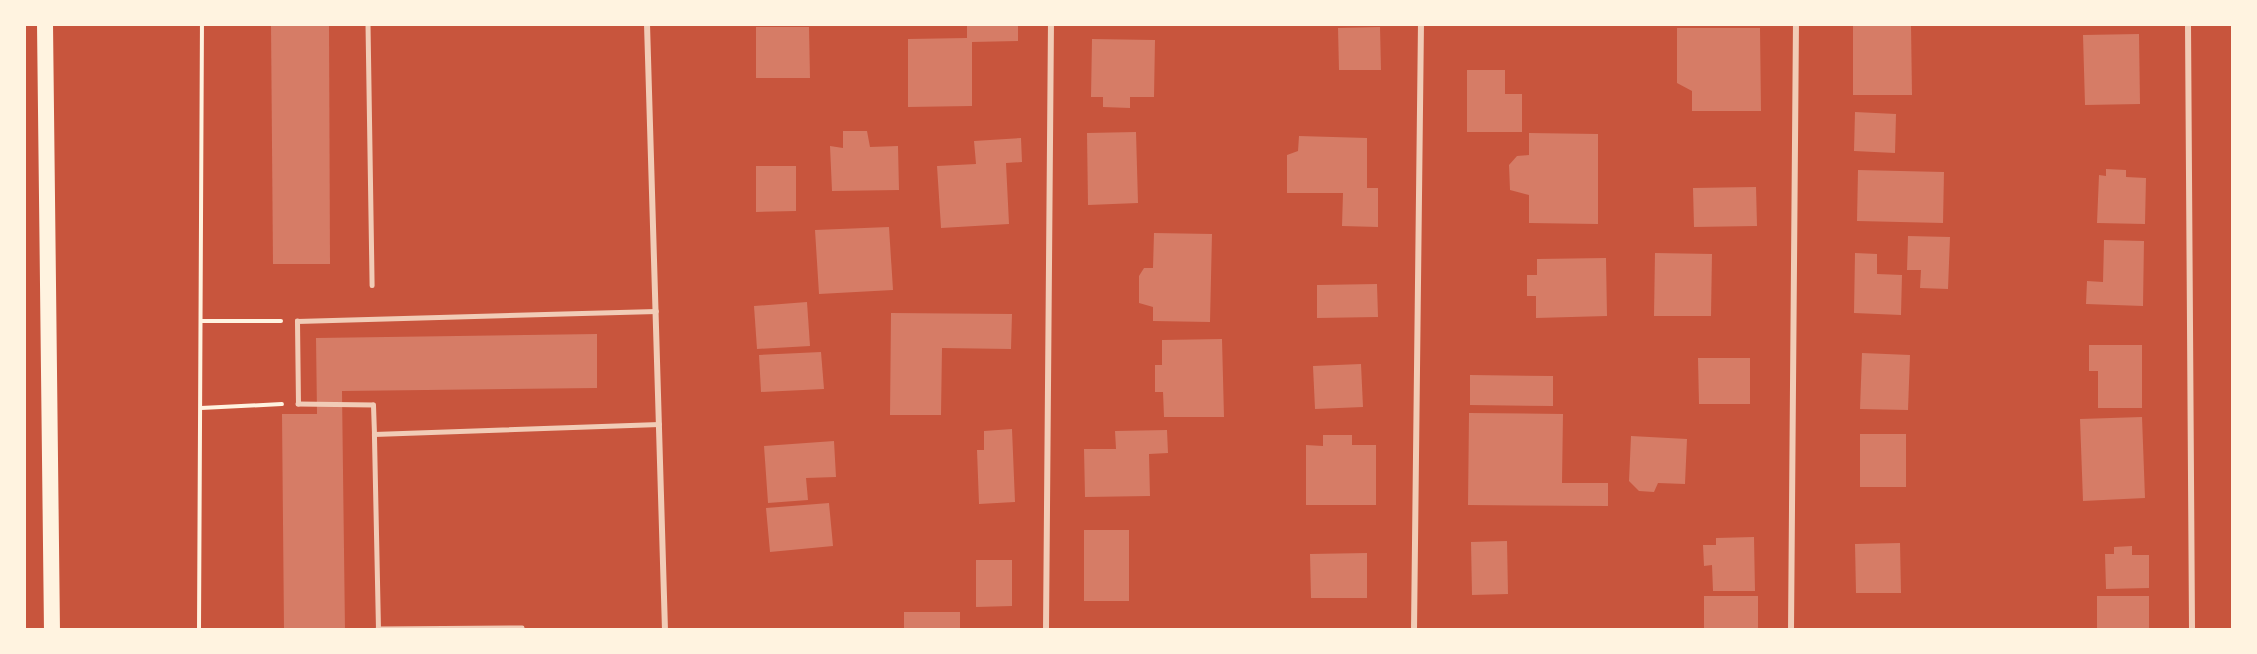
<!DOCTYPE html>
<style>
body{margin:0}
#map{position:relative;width:2257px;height:654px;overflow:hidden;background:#c8553d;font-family:Raleway,sans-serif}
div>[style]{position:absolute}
.building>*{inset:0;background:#d67c66}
.path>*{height:4px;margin:-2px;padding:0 2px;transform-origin:2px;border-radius:2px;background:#fff3e0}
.service>*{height:4.5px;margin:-2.25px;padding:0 2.25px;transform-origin:2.25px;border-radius:2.25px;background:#f1ccb7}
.minor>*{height:6px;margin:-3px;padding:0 3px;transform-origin:3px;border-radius:3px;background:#f1ccb7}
.trunk>*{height:16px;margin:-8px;padding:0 8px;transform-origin:8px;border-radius:8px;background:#fff3e0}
span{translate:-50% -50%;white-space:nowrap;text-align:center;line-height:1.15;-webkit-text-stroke:6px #fff3e0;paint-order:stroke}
.frame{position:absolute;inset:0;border:26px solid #fff3e0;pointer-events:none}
</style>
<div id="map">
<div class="building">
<div style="clip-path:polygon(271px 24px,329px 24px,330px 264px,273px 264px)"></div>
<div style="clip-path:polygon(967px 25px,1018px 25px,1018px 41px,972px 42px,972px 106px,908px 107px,908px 39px,967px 38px)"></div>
<div style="clip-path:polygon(1853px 25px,1911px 25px,1912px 95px,1853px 95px)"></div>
<div style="clip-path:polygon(756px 27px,809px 27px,810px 78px,756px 78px)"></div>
<div style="clip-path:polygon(1380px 27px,1381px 70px,1339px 70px,1338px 28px)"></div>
<div style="clip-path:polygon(1677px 28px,1760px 28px,1761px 111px,1692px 111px,1692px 91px,1677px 83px)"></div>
<div style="clip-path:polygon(2139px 34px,2140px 104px,2085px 105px,2083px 35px)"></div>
<div style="clip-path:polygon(1092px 39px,1155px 40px,1154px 97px,1130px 97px,1130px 108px,1103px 107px,1103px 97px,1091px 97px)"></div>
<div style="clip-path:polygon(1467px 70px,1505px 70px,1505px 94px,1522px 94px,1522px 132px,1467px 132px)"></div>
<div style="clip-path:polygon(1855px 112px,1896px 114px,1895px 153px,1854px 151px)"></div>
<div style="clip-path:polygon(843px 131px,867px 131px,870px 147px,898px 146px,899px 190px,832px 191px,830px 146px,843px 148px)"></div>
<div style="clip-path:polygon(1136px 132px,1138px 203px,1088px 205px,1087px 133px)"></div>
<div style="clip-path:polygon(1529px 133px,1598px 134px,1598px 224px,1529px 223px,1529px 195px,1510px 190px,1509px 165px,1517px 156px,1529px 155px)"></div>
<div style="clip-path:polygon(1299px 136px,1367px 138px,1367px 188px,1378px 188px,1378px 227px,1342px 226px,1343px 193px,1287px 193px,1287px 155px,1298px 151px)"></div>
<div style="clip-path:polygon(1021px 138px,1022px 162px,1006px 163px,1009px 224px,941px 228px,937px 166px,976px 164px,974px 141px)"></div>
<div style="clip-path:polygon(756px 166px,796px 166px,796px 211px,756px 212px)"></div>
<div style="clip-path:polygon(2106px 169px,2126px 170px,2126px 177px,2146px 178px,2145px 224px,2097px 223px,2099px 175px,2106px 176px)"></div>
<div style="clip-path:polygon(1858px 170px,1944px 172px,1943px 223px,1857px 221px)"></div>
<div style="clip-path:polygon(1756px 187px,1757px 226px,1694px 227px,1693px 188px)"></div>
<div style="clip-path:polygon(889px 227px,893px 290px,819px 294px,815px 230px)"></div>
<div style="clip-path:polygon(1154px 233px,1212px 234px,1210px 322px,1153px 321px,1153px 307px,1139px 303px,1139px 276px,1144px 268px,1153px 268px)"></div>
<div style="clip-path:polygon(1908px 236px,1950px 237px,1948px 289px,1920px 288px,1921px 270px,1907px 270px)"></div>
<div style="clip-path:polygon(2104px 240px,2144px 241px,2143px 306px,2086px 304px,2087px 281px,2103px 282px)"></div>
<div style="clip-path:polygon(1655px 253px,1712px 254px,1711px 316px,1654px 316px)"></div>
<div style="clip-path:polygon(1855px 253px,1877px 254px,1877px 274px,1902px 275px,1901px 315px,1854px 313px)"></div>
<div style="clip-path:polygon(1606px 258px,1607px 316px,1536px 318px,1536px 296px,1527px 296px,1527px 275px,1537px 275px,1537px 259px)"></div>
<div style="clip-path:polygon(1377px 284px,1378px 317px,1317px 318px,1317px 285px)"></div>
<div style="clip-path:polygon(807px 302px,810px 346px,757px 349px,754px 306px)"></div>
<div style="clip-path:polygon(891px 313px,1012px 314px,1011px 349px,942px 348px,941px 415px,890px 415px)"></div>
<div style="clip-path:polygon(597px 334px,597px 388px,342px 391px,345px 630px,284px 630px,282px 414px,317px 414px,316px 338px)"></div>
<div style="clip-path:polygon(1222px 339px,1224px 417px,1164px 417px,1163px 392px,1155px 392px,1155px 365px,1162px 365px,1162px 340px)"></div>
<div style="clip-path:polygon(2089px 345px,2142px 345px,2142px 408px,2098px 408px,2098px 371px,2089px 371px)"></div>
<div style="clip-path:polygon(821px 352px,824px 389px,761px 392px,759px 355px)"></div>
<div style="clip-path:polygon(1862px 353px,1910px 355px,1908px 410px,1860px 409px)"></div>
<div style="clip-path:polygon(1698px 358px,1750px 358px,1750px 404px,1699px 404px)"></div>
<div style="clip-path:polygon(1361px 364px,1363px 407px,1315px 409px,1313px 366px)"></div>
<div style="clip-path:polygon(1470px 375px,1553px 376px,1553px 406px,1470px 405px)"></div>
<div style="clip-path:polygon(1469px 413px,1563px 414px,1562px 483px,1608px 483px,1608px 506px,1468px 505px)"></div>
<div style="clip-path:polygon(2142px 417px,2145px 498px,2083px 501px,2080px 419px)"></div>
<div style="clip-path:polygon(1012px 429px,1015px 502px,979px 504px,977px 450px,984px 450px,984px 431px)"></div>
<div style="clip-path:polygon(1167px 430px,1168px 453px,1149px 454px,1150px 496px,1085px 497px,1084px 449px,1116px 449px,1115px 431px)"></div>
<div style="clip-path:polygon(1860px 434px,1906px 434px,1906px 487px,1860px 487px)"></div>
<div style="clip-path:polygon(1323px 435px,1352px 435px,1352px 445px,1376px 445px,1376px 505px,1306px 505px,1306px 445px,1323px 446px)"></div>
<div style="clip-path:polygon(1631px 436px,1687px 439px,1685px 484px,1658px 483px,1654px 492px,1639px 491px,1629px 481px)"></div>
<div style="clip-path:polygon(834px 441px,836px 477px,806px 478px,808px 500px,768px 503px,764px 446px)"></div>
<div style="clip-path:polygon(829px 503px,833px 546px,770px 552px,766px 508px)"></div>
<div style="clip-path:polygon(1084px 530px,1129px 530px,1129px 601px,1084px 601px)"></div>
<div style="clip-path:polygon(1754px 537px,1755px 591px,1713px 591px,1712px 565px,1704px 566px,1703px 545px,1716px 545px,1716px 538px)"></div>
<div style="clip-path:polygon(1507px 541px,1508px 594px,1472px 595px,1471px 542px)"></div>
<div style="clip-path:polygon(1900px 543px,1901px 593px,1856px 593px,1855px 544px)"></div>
<div style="clip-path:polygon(2132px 546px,2132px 555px,2149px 555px,2149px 588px,2106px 589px,2105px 554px,2114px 554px,2114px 547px)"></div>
<div style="clip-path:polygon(1367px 553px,1367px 598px,1311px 598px,1310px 554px)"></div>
<div style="clip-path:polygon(976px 560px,1012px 560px,1012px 606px,976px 607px)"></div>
<div style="clip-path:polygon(1704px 596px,1758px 596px,1758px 630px,1704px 630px)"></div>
<div style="clip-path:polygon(2097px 596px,2149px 596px,2149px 630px,2097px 630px)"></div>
<div style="clip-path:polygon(904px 612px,960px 612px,960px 630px,904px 630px)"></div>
</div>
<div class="path">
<div style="left:202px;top:321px;width:79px"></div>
<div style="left:201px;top:408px;width:81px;rotate:-2.8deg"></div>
<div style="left:199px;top:630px;width:606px;rotate:-89.72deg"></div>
</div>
<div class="service">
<div style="left:368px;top:24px;width:261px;rotate:89.1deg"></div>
<div style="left:374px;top:434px;width:29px;rotate:-92deg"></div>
<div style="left:373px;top:405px;width:75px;rotate:-179.2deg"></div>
<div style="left:298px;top:404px;width:83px;rotate:-90.7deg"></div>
<div style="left:297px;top:321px;width:359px;rotate:-1.6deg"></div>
<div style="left:522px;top:628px;width:144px;rotate:179.6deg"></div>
<div style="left:378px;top:629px;width:195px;rotate:-91.2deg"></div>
<div style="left:374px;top:434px;width:285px;rotate:-2deg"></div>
</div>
<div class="minor">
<div style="left:647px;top:24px;width:606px;rotate:88.3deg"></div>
<div style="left:2188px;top:24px;width:606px;rotate:89.62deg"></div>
<div style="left:1046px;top:630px;width:606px;rotate:-89.53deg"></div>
<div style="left:1414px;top:630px;width:606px;rotate:-89.34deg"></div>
<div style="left:1791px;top:630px;width:606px;rotate:-89.53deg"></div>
</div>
<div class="trunk">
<div style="left:45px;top:24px;width:606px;rotate:89.34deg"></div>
</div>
<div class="frame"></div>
</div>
